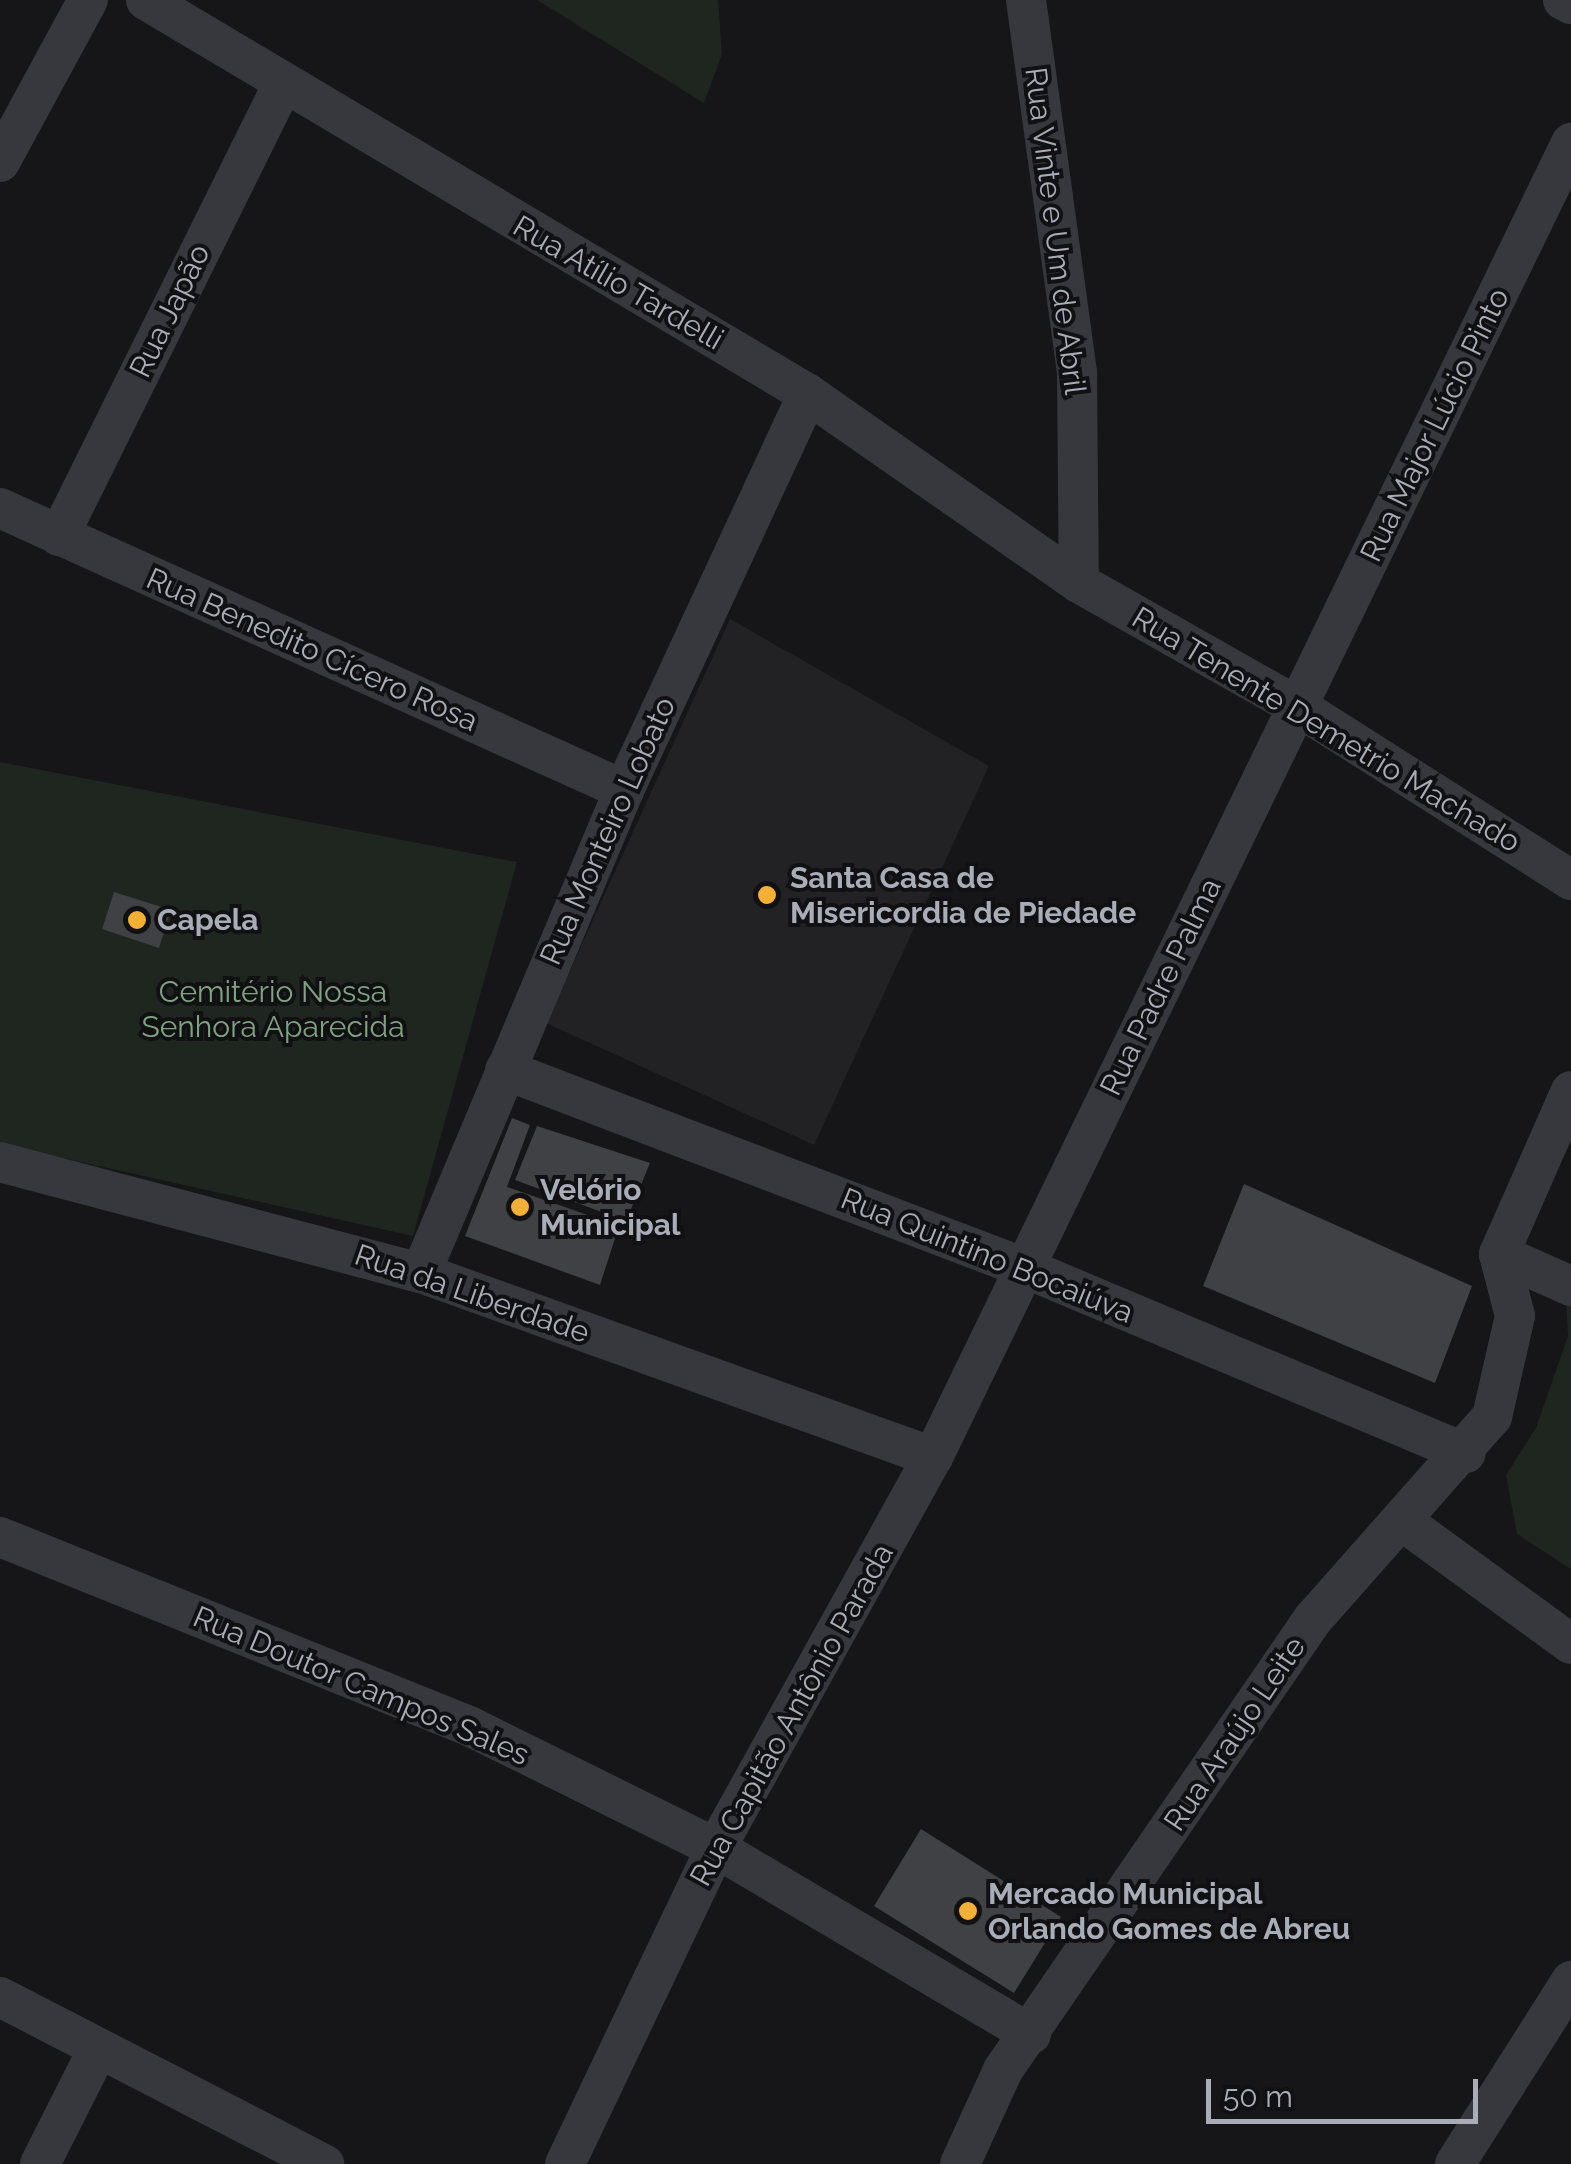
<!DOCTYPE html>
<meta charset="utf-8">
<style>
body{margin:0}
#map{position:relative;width:1571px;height:2164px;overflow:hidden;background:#161618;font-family:Raleway,sans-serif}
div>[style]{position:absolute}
.built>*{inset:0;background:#222225}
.green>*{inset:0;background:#1e261f}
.building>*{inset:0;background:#404145}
.minor>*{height:40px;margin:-20px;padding:0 20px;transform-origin:20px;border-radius:20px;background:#37383d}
.dots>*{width:28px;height:28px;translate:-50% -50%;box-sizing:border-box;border:5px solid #111113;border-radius:50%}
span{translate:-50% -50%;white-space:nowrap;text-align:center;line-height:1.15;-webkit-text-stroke:8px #111113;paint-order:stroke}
.street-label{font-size:30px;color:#a8adb8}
.poi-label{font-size:30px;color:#a8adb8;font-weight:700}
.left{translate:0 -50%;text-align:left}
.park-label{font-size:30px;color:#7fa381}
.scale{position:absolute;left:1206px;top:2079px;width:272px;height:45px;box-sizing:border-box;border:5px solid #a8adb8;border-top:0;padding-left:12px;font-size:30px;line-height:35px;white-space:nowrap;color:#a8adb8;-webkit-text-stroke:8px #111113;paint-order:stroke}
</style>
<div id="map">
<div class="built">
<div style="clip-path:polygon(730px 619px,989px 766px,814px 1145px,546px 1023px)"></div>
</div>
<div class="green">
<div style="clip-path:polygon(537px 0,718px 0,722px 54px,704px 103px)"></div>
<div style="clip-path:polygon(0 762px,517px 862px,413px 1236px,0 1144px)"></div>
<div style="clip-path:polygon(1566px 1299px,1571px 1301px,1571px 1569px,1517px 1534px,1506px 1475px,1536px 1428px,1568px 1336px)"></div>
</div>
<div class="building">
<div style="clip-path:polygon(114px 892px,171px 910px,159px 948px,102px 929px)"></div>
<div style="clip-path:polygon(512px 1118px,530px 1125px,507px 1187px,619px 1226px,600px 1285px,465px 1236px)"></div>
<div style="clip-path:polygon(537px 1126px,650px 1163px,626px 1221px,515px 1180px)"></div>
<div style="clip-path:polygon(1244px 1184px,1472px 1286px,1435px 1383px,1203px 1286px)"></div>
<div style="clip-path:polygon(921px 1829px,1061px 1917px,1014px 1993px,874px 1906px)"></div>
</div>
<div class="minor">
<div style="left:146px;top:0;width:770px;rotate:30.76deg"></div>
<div style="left:808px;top:394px;width:330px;rotate:34.9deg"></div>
<div style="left:1079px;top:583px;width:254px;rotate:29.5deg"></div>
<div style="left:1300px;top:708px;width:321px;rotate:32.4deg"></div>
<div style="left:1026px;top:0;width:376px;rotate:82.2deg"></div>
<div style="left:1077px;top:373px;width:210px;rotate:89.5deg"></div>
<div style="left:1563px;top:0;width:9px;rotate:27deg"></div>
<div style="left:0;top:162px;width:184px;rotate:-61.5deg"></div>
<div style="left:0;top:508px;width:685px;rotate:24.32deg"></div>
<div style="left:59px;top:536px;width:502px;rotate:-63.64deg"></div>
<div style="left:505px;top:1070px;width:556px;rotate:20.85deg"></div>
<div style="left:1025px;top:1268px;width:478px;rotate:22.8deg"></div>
<div style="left:0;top:1162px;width:435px;rotate:14.8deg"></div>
<div style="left:421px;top:1273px;width:544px;rotate:19.77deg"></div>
<div style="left:1499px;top:1254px;width:178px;rotate:-66.2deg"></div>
<div style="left:1499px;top:1254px;width:79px;rotate:24deg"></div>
<div style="left:421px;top:1273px;width:524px;rotate:-67.2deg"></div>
<div style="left:624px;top:790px;width:437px;rotate:-65.1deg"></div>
<div style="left:1401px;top:1520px;width:210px;rotate:36.1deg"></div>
<div style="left:0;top:1537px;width:506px;rotate:21.95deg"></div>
<div style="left:469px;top:1726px;width:275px;rotate:26.3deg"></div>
<div style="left:716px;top:1848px;width:366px;rotate:30.6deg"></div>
<div style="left:0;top:1997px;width:365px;rotate:27.3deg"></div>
<div style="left:40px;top:2164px;width:129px;rotate:-63.2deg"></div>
<div style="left:565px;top:2164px;width:350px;rotate:-64.5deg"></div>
<div style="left:716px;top:1848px;width:447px;rotate:-61deg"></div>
<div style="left:933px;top:1457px;width:1461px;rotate:-64.1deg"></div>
<div style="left:960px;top:2164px;width:103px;rotate:-65.4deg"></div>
<div style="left:1003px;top:2070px;width:547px;rotate:-55.5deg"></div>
<div style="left:1313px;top:1619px;width:270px;rotate:-48.5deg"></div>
<div style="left:1492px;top:1417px;width:104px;rotate:-77.2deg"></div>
<div style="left:1515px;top:1316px;width:64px;rotate:-104.5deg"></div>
<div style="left:1455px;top:2164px;width:217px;rotate:-57.6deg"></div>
</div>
<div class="dots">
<div style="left:767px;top:895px;background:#f2b134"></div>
<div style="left:137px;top:920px;background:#f2b134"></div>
<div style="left:520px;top:1207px;background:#f2b134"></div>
<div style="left:968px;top:1911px;background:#f2b134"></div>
</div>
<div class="street-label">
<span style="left:1055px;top:231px;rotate:83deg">Rua Vinte e Um de Abril</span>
<span style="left:618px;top:283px;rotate:30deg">Rua Atílio Tardelli</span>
<span style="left:170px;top:311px;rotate:-64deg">Rua Japão</span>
<span style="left:1435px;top:425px;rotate:-64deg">Rua Major Lúcio Pinto</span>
<span style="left:312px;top:650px;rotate:24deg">Rua Benedito Cícero Rosa</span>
<span style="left:1326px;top:730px;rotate:31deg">Rua Tenente Demetrio Machado</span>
<span style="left:608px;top:831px;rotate:-66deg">Rua Monteiro Lobato</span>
<span style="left:1161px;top:987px;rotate:-64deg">Rua Padre Palma</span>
<span style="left:987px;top:1256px;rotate:22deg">Rua Quintino Bocaiúva</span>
<span style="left:472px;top:1294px;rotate:19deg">Rua da Liberdade</span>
<span style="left:361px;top:1686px;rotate:23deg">Rua Doutor Campos Sales</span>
<span style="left:792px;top:1715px;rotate:-61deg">Rua Capitão Antônio Parada</span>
<span style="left:1235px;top:1734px;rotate:-56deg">Rua Araújo Leite</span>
</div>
<div class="poi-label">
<span class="left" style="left:790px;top:895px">Santa Casa de<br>Misericordia de Piedade</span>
<span class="left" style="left:157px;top:920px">Capela</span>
<span class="left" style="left:540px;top:1207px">Velório<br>Municipal</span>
<span class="left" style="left:988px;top:1911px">Mercado Municipal<br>Orlando Gomes de Abreu</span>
</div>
<div class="park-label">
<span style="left:273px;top:1009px">Cemitério Nossa<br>Senhora Aparecida</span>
</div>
<div class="scale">50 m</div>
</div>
